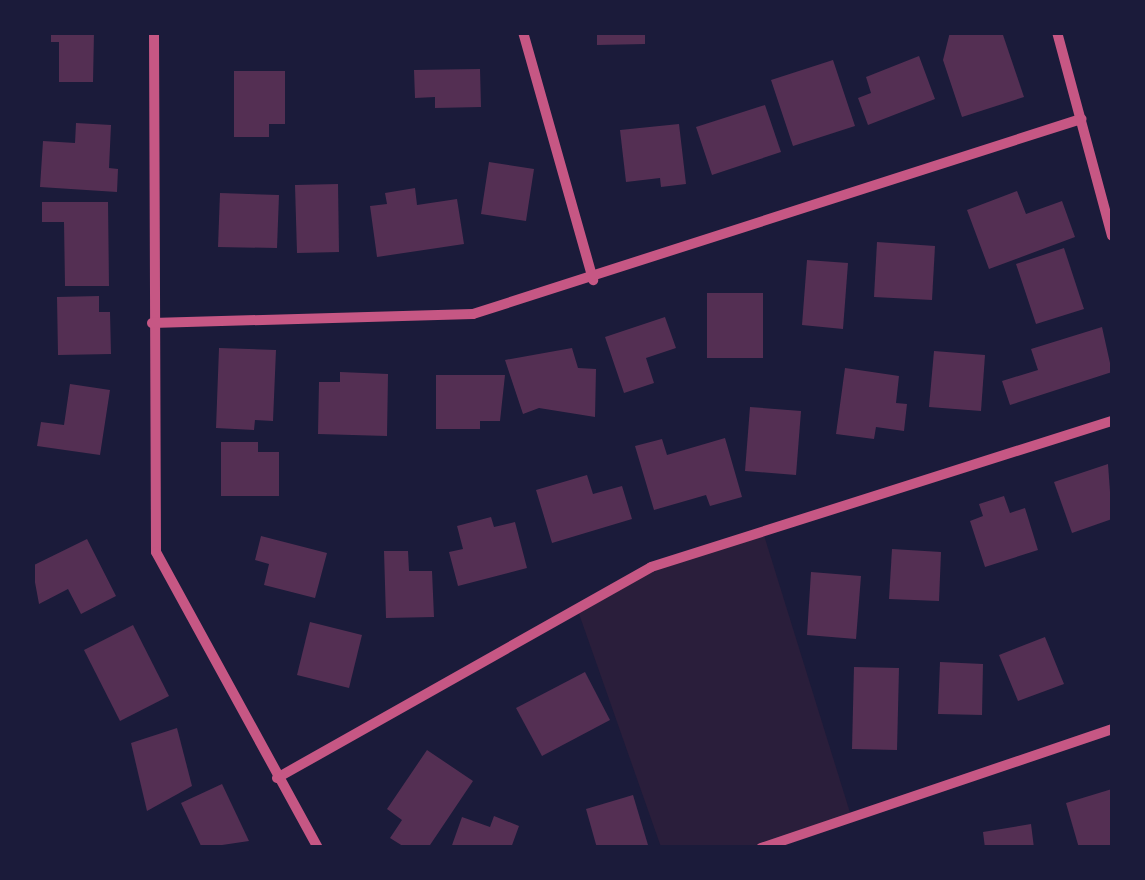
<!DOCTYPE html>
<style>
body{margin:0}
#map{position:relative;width:1145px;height:880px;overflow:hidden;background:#1b1b3a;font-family:Arial,sans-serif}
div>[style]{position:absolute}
.green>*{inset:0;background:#2a1e3b}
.building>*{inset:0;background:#542f53}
.minor>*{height:10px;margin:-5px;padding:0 5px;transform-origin:5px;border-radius:5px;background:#c65784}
span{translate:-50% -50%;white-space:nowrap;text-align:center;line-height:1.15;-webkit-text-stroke:10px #1b1b3a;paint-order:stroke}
.frame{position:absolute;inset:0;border:35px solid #1b1b3a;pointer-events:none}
</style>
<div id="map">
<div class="green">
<div style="clip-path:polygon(763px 532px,852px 819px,761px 847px,661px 847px,577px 608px,651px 567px)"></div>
</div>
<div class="building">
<div style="clip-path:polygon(51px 32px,94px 32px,93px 82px,59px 82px,59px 42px,51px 42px)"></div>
<div style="clip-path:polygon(597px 32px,645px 32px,645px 44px,597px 45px)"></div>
<div style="clip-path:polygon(950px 32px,1002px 32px,1024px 97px,962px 117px,943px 60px)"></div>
<div style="clip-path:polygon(919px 56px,935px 99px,868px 125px,858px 98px,871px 93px,866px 77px)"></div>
<div style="clip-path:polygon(833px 60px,855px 126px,793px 146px,771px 80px)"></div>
<div style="clip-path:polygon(480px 69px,481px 107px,435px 108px,435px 97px,415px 98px,414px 70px)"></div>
<div style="clip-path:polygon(234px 71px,285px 71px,285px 124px,269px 124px,269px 137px,234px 137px)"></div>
<div style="clip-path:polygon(765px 105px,781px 152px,712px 175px,696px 127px)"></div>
<div style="clip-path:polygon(76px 123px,111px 125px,109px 168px,118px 169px,117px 192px,40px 187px,43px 141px,75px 143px)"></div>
<div style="clip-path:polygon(679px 124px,686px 184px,661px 187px,660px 178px,626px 182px,620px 130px)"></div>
<div style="clip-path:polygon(489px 162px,534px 169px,526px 221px,481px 214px)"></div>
<div style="clip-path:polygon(338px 184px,339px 252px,297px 253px,295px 185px)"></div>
<div style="clip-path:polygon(415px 188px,417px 205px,457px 199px,464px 244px,377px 257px,370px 206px,387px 204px,385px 193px)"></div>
<div style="clip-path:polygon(1017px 191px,1026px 214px,1062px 201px,1075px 237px,989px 269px,967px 210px)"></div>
<div style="clip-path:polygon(220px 193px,279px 195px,277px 248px,218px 247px)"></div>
<div style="clip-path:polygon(42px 202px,108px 202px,109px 286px,65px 286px,64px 222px,42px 222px)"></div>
<div style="clip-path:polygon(877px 242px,935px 246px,932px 300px,874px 297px)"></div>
<div style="clip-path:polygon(1064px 248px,1084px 309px,1036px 324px,1016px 264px)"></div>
<div style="clip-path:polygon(807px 260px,848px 263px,843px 329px,802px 325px)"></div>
<div style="clip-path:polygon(707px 293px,763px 293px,763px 358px,707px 358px)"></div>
<div style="clip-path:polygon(99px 296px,99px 312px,110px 312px,111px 354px,58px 355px,57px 297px)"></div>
<div style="clip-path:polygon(665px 317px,676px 348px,646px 358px,654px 383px,624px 393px,605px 337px)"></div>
<div style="clip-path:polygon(1102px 327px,1112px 372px,1010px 405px,1002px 381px,1038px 370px,1031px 349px)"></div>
<div style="clip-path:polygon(219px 348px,276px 350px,273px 421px,255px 420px,254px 430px,216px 428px)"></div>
<div style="clip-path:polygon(572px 348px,578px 368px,596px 369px,595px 417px,539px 408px,523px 414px,505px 360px)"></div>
<div style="clip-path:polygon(934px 351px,985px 355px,981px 411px,929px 407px)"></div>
<div style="clip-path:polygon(845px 368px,899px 376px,896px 403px,907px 404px,904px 431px,876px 427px,874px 439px,836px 434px)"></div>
<div style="clip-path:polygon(340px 372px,388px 374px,387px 436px,318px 434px,319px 382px,340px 382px)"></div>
<div style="clip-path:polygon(436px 375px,505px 375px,500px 421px,480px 421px,480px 429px,436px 429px)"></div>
<div style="clip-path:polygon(70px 384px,110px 390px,100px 455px,37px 446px,41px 422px,64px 425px)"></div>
<div style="clip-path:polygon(750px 407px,801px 411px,796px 475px,745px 471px)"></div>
<div style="clip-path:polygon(725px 438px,742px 497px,710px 506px,706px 495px,654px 510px,635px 446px,662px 439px,667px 455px)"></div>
<div style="clip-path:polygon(221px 442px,258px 442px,258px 452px,279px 452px,279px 496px,221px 496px)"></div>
<div style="clip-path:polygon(1108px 464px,1112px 519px,1072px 533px,1054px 482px)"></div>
<div style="clip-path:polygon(587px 475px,593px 494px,622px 486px,632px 519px,552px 543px,536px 490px)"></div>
<div style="clip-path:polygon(1004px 496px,1010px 513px,1025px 508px,1038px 550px,985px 567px,970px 521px,983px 516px,979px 504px)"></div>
<div style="clip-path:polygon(491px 517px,494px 527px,515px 522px,527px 568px,458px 586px,449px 552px,463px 549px,457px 526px)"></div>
<div style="clip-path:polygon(261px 536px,327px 553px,315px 598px,264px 585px,269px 564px,255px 560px)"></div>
<div style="clip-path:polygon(87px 539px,116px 596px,81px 614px,68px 589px,39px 604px,32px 566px)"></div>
<div style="clip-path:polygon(892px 549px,941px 552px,939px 601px,889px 599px)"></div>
<div style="clip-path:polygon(384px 551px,408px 551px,409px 571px,432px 571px,434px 617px,386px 618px)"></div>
<div style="clip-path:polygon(811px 572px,861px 576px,856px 639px,807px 635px)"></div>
<div style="clip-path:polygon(310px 622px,362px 635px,349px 688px,297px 675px)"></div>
<div style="clip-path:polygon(133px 625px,169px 696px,120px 721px,84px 650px)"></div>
<div style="clip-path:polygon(1045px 637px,1064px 684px,1018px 701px,999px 655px)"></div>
<div style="clip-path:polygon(940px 662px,983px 664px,982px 715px,938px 714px)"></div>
<div style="clip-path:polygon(854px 667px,899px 668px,897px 750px,852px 749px)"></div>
<div style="clip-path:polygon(585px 672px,610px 720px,542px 756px,516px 708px)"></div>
<div style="clip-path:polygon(177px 728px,192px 786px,147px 811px,131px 743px)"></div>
<div style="clip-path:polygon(427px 750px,473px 781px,428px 848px,406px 848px,390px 838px,402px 820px,387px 809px)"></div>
<div style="clip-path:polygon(222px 784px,249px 841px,202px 848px,181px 803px)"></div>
<div style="clip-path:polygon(1112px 789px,1112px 845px,1079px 848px,1066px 803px)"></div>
<div style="clip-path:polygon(633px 795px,648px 845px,597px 848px,586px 809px)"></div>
<div style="clip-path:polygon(494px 816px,519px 826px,511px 848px,451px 848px,462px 817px,490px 827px)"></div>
<div style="clip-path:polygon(1031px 824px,1034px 848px,985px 848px,983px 832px)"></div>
</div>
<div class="minor">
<div style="left:154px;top:32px;width:520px;rotate:89.78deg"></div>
<div style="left:156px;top:552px;width:337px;rotate:61.3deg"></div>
<div style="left:523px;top:32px;width:258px;rotate:74.2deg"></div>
<div style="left:1057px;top:32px;width:211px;rotate:74.9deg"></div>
<div style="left:152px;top:323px;width:321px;rotate:-1.6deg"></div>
<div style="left:473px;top:314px;width:639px;rotate:-17.78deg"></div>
<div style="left:277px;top:778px;width:429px;rotate:-29.4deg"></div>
<div style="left:651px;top:567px;width:484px;rotate:-17.6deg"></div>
<div style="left:761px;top:848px;width:371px;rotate:-18.7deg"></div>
</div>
<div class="frame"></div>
</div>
